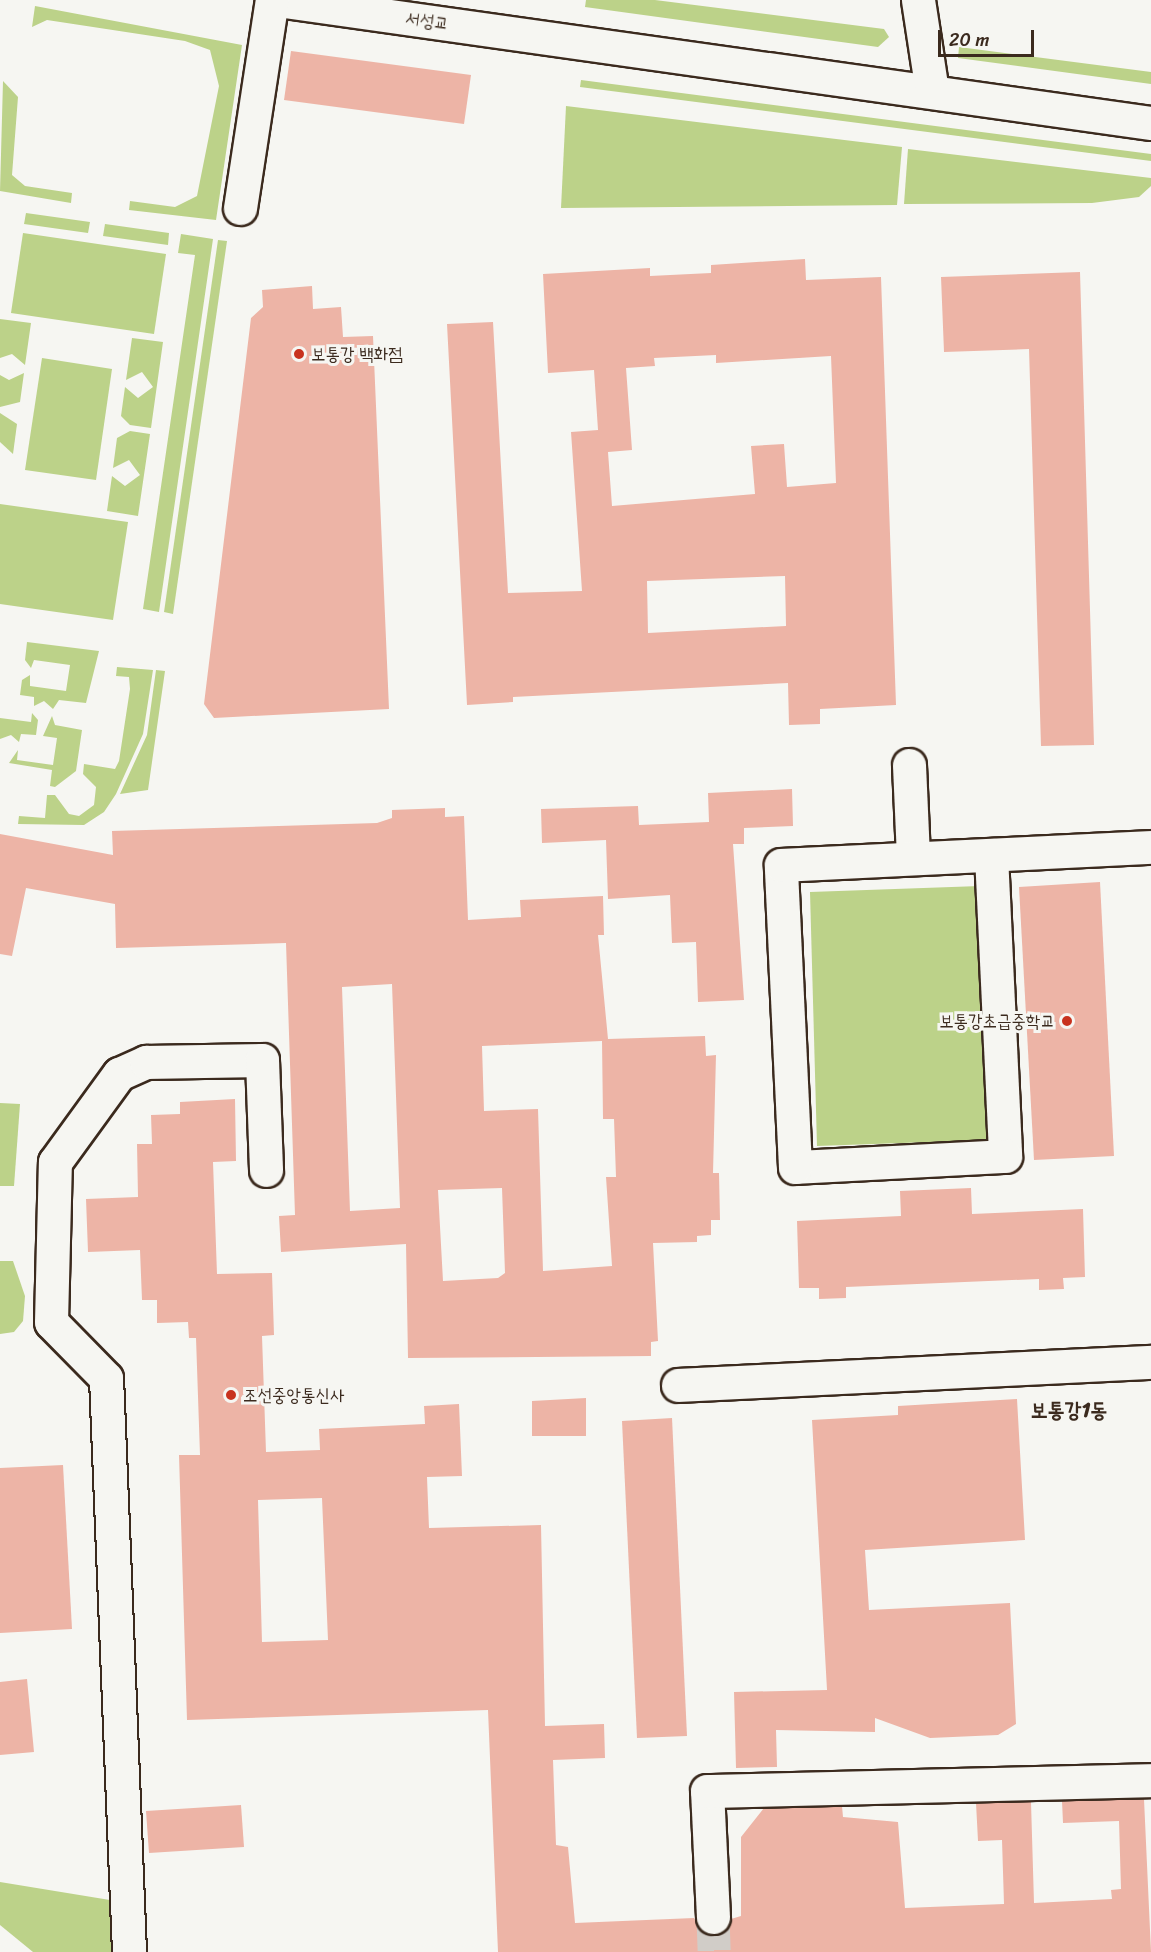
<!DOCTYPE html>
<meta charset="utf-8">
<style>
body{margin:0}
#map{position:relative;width:1151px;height:1952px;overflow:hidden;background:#f6f6f2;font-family:Sriracha,"Poor Story",sans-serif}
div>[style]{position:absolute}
.green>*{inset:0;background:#bcd289}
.building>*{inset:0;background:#edb4a6}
.minor-tunnel>*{height:33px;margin-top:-16.5px;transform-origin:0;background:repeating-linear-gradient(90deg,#d1cdc8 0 33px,transparent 0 49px)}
.roads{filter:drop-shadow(2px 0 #3b2a1e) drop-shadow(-2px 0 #3b2a1e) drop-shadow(0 2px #3b2a1e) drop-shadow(0 -2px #3b2a1e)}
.minor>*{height:33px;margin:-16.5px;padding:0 16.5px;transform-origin:16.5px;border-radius:16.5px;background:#f6f6f2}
.dots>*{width:16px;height:16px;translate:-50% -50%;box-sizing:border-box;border:3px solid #f6f6f2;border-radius:50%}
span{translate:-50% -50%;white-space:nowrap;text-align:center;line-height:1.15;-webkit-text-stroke:6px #f6f6f2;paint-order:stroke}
.street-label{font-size:18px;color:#3b2a1e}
.poi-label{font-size:18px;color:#3b2a1e}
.left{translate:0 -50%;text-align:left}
.right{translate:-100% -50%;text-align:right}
.quarter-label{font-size:21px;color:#3b2a1e;font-weight:700}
.scale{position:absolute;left:938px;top:30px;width:96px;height:27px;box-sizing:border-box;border:3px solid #3b2a1e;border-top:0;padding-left:8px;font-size:18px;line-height:21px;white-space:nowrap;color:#3b2a1e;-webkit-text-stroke:4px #f6f6f2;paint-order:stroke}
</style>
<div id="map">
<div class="green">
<div style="clip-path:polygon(586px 0,655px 0,884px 29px,889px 37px,878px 47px,585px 7px)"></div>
<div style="clip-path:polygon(35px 6px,242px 45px,216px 220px,129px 210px,130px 201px,175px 207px,197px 196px,219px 86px,210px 50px,185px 41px,47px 20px,32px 27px)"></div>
<div style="clip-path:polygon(959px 47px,1151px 72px,1151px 84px,958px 58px)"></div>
<div style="clip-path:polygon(581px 80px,1151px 154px,1151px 161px,580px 87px)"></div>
<div style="clip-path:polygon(3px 81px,18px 97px,12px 175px,25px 186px,72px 193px,71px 203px,0 191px)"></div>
<div style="clip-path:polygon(566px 106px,902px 147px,897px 205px,561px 208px)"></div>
<div style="clip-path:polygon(908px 149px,1151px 178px,1151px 186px,1139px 197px,1092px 203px,904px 204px)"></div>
<div style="clip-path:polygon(26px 213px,90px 222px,88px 233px,24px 224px)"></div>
<div style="clip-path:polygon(105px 224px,169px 233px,168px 245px,103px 236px)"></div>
<div style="clip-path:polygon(23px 233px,166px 254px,154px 334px,11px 313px)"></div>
<div style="clip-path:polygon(181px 234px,213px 239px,159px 612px,143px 609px,195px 255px,178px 253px)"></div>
<div style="clip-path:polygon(218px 240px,227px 241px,173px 614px,164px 612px)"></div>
<div style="clip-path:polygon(0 319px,31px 323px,25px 365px,12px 354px,0 358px)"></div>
<div style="clip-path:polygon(132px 338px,163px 342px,151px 428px,130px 425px,121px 416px,125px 387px,138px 398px,153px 387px,142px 372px,126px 380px)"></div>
<div style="clip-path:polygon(42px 358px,112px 369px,96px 480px,25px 470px)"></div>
<div style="clip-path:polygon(24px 373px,20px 402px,0 407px,0 375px,9px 380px)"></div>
<div style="clip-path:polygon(0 413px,17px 424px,13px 454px,0 442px)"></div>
<div style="clip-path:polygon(130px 431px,150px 434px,138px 516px,107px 511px,112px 476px,125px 486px,140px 475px,129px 460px,113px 468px,117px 438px)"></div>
<div style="clip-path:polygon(0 504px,128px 522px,113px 620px,0 604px)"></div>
<div style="clip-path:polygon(27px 642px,99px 651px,86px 703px,59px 700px,53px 709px,44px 701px,34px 706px,34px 697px,20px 695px,22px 680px,30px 675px,30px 686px,66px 691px,70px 665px,34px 660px,31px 668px,25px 660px)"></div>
<div style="clip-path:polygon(117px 667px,153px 670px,143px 734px,116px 794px,104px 812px,84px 825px,18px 824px,19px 816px,45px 818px,47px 795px,55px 795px,69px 814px,79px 816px,94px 805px,96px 787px,83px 774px,84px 764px,115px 769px,119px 761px,130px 689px,129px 677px,116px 676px)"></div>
<div style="clip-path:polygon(156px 670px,165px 671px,148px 790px,120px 794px,147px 735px)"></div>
<div style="clip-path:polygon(32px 713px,38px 720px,36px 735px,21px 734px,19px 742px,11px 735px,0 739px,0 718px,31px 722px)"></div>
<div style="clip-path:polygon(52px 716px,55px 725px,82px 730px,76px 771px,55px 787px,50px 786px,52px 770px,9px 763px,18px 750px,17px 760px,53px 765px,57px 738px,43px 736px)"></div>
<div style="clip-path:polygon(980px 886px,987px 1140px,817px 1146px,810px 892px)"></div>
<div style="clip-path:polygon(0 1103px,20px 1104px,14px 1186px,0 1186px)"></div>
<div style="clip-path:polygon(0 1261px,13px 1261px,25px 1296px,23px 1321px,14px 1332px,0 1334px)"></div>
<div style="clip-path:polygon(0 1882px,116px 1901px,119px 1952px,33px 1952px,0 1925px)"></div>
</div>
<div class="building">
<div style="clip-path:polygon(291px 51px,471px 75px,464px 124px,284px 100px)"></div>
<div style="clip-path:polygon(evenodd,805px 259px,806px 280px,881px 277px,896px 705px,820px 709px,820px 724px,789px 725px,788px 683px,513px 697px,513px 702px,467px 705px,447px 324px,493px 322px,508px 593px,582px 591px,571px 432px,598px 430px,594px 370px,548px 373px,543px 274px,650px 268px,650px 276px,711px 273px,711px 265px,805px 259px,716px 355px,716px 363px,831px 356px,836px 483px,787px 487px,784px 444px,751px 446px,755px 494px,612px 506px,608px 452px,632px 450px,626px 368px,655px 366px,654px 358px,716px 355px,805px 259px,785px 576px,786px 626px,648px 633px,647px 581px,785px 576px)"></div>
<div style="clip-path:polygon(1080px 272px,1094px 745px,1041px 746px,1029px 349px,944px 352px,941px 277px)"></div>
<div style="clip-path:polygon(312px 286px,313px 309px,341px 307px,343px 337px,373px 336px,389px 709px,214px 718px,204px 704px,251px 318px,263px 307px,262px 290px)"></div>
<div style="clip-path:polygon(792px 789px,793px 826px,744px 828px,744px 844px,733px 844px,744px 1000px,698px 1002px,696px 942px,672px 943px,670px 895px,608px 899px,606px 840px,542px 843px,541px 809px,638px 806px,639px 825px,709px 822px,708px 793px)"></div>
<div style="clip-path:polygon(evenodd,445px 808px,445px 817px,464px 816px,468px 920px,521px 917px,520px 900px,603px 896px,604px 935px,598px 935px,608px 1039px,705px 1036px,706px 1056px,716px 1055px,713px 1173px,719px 1173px,720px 1220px,711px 1220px,711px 1235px,697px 1236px,697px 1242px,653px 1243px,658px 1341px,651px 1342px,651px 1356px,408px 1358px,406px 1244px,281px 1252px,279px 1216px,295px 1215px,286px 943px,116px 948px,115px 904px,26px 888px,12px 956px,0 954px,0 834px,113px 855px,112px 831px,377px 823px,392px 818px,392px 810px,445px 808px,392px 984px,400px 1208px,350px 1211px,342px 987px,392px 984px,445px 808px,602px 1041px,603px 1119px,614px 1119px,616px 1177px,606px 1177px,612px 1266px,543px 1271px,538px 1109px,484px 1111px,482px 1046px,602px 1041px,445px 808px,502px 1188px,505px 1273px,498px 1278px,443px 1281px,438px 1190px,502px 1188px)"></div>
<div style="clip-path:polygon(1100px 882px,1114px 1156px,1034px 1160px,1019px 887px)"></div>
<div style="clip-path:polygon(evenodd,235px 1099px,236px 1161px,213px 1162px,217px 1274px,272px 1273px,274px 1335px,262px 1336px,266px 1452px,320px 1450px,319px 1429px,425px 1424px,424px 1406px,459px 1404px,462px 1476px,427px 1477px,429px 1528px,541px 1525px,545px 1726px,604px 1724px,605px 1758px,553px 1760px,556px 1845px,568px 1847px,575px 1923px,694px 1918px,704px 1933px,723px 1933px,731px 1919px,741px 1916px,741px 1837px,764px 1808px,842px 1806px,843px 1817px,898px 1822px,905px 1908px,1004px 1904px,1002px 1840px,978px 1841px,976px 1803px,1031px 1802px,1034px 1903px,1112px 1899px,1111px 1890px,1121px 1889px,1119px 1821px,1063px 1823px,1062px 1801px,1144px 1799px,1151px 1952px,498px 1952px,488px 1710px,187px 1720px,179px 1455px,200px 1455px,196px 1338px,189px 1338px,188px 1322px,157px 1323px,157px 1300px,142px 1300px,140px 1250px,88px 1252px,86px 1199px,138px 1197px,137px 1144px,152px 1144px,151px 1115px,180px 1114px,180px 1102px,235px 1099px,322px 1498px,328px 1640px,262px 1642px,258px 1500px,322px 1498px)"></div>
<div style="clip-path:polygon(971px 1188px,972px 1214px,1083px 1209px,1085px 1277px,1063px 1278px,1064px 1289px,1039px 1290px,1039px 1279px,846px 1287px,846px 1298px,819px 1299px,819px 1288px,799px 1288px,797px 1221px,901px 1216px,900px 1191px)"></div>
<div style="clip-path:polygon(586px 1398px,586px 1436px,532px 1436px,532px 1401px)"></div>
<div style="clip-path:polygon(1017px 1399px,1025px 1540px,865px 1550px,869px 1610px,1010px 1603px,1016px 1724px,998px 1735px,930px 1738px,875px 1718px,875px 1732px,776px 1730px,777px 1767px,736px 1768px,734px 1692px,827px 1690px,812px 1420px,898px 1415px,898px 1406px)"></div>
<div style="clip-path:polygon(672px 1418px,687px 1736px,637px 1738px,622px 1421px)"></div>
<div style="clip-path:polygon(63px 1465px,72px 1629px,0 1633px,0 1468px)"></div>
<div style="clip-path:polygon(27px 1679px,34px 1752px,0 1755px,0 1682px)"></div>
<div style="clip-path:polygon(241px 1805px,244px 1847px,149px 1853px,146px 1811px)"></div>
</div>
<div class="minor-tunnel">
<div style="left:713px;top:1917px;width:35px;rotate:88deg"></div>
</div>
<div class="roads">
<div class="minor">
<div style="left:277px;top:0;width:883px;rotate:8.01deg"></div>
<div style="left:918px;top:0;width:92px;rotate:81.3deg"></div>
<div style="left:240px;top:208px;width:210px;rotate:-81.3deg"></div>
<div style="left:909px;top:765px;width:93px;rotate:87.5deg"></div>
<div style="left:991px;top:855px;width:301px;rotate:87.3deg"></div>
<div style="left:1005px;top:1156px;width:210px;rotate:177deg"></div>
<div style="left:795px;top:1167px;width:302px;rotate:-92.7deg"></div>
<div style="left:781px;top:865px;width:370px;rotate:-2.8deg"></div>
<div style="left:678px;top:1385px;width:474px;rotate:-2.8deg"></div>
<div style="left:713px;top:1917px;width:126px;rotate:-92.7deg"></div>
<div style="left:707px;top:1791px;width:444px;rotate:-1.4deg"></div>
<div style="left:129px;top:1952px;width:574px;rotate:-92.29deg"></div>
<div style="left:106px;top:1378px;width:78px;rotate:-134.5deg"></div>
<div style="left:51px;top:1322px;width:160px;rotate:-88.6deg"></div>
<div style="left:55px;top:1162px;width:109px;rotate:-54deg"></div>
<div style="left:119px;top:1074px;width:30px;rotate:-24deg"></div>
<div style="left:146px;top:1062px;width:116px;rotate:-1deg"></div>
<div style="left:262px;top:1060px;width:110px;rotate:87.9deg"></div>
</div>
</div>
<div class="dots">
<div style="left:299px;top:354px;background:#c8321e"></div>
<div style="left:1067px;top:1021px;background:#c8321e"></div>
<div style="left:231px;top:1395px;background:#c8321e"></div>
</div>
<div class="street-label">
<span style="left:427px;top:21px;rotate:8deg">서성교</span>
</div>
<div class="poi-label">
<span class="left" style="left:311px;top:354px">보통강 백화점</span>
<span class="right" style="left:1055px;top:1021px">보통강초급중학교</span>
<span class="left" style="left:243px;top:1395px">조선중앙통신사</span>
</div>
<div class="quarter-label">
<span style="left:1069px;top:1410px">보통강1동</span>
</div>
<div class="scale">20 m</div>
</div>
